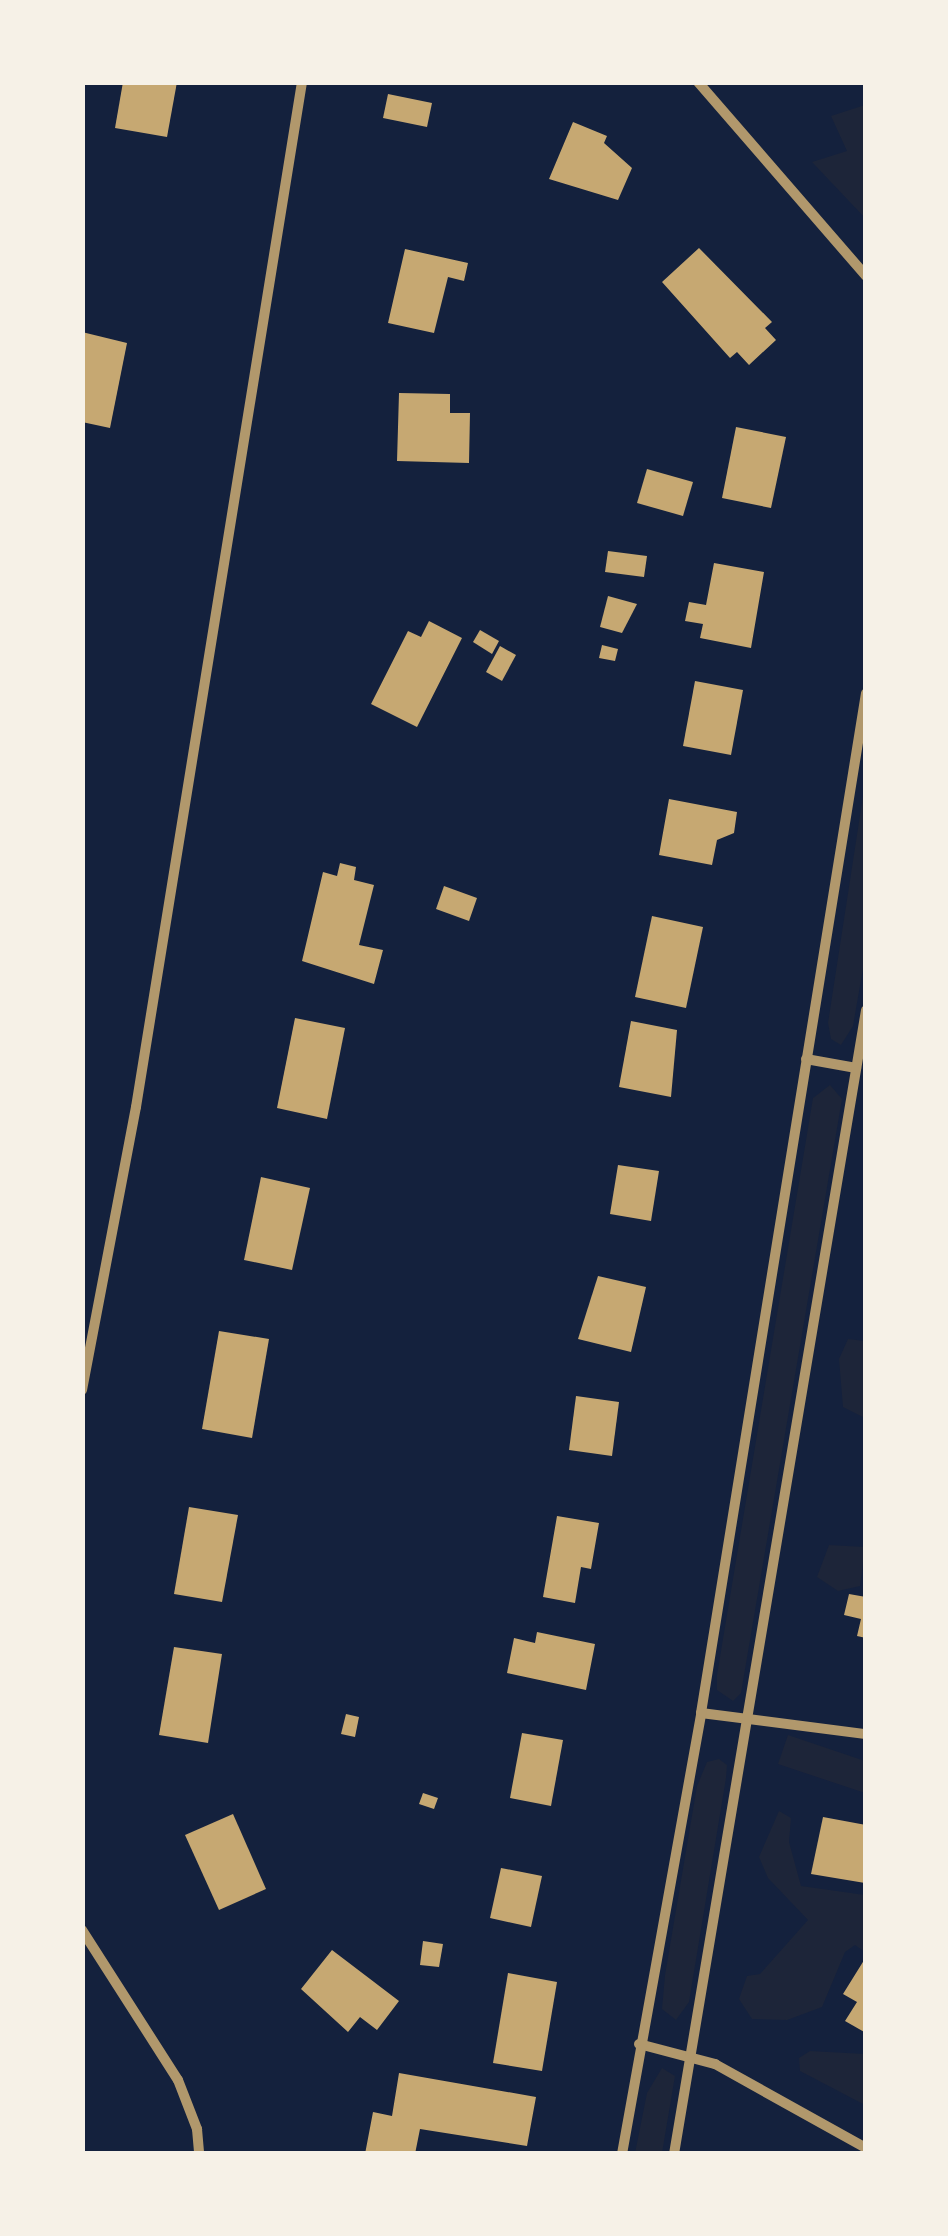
<!DOCTYPE html>
<style>
body{margin:0}
#map{position:relative;width:948px;height:2236px;overflow:hidden;background:#14213d;font-family:Jost,sans-serif}
div>[style]{position:absolute}
.green>*{inset:0;background:#1d2539}
.building>*{inset:0;background:#c6a872}
.minor>*{height:10px;margin:-5px;padding:0 5px;transform-origin:5px;border-radius:5px;background:#b1986c}
span{translate:-50% -50%;white-space:nowrap;text-align:center;line-height:1.15;-webkit-text-stroke:8px #f6f1e7;paint-order:stroke}
.frame{position:absolute;inset:0;border:85px solid #f6f1e7;pointer-events:none}
</style>
<div id="map">
<div class="green">
<div style="clip-path:polygon(865px 105px,866px 105px,865px 218px,812px 162px,847px 151px,831px 116px)"></div>
<div style="clip-path:polygon(865px 783px,865px 957px,853px 1026px,841px 1045px,831px 1039px,828px 1023px)"></div>
<div style="clip-path:polygon(830px 1085px,842px 1099px,741px 1693px,733px 1701px,717px 1690px,717px 1675px,813px 1098px)"></div>
<div style="clip-path:polygon(848px 1339px,865px 1341px,865px 1418px,843px 1407px,839px 1359px)"></div>
<div style="clip-path:polygon(829px 1545px,865px 1547px,860px 1586px,838px 1591px,817px 1577px)"></div>
<div style="clip-path:polygon(788px 1735px,865px 1761px,865px 1793px,778px 1764px)"></div>
<div style="clip-path:polygon(719px 1759px,727px 1765px,726px 1778px,689px 2002px,676px 2020px,662px 2009px,665px 1975px,697px 1786px,707px 1762px)"></div>
<div style="clip-path:polygon(779px 1811px,791px 1818px,789px 1842px,801px 1886px,865px 1895px,865px 1952px,855px 1945px,845px 1952px,822px 2007px,787px 2020px,752px 2019px,739px 1999px,747px 1976px,760px 1974px,808px 1920px,768px 1878px,759px 1857px)"></div>
<div style="clip-path:polygon(810px 2051px,865px 2054px,865px 2105px,800px 2071px,799px 2058px)"></div>
<div style="clip-path:polygon(662px 2068px,675px 2076px,662px 2153px,635px 2153px,647px 2093px)"></div>
</div>
<div class="building">
<div style="clip-path:polygon(123px 82px,177px 82px,167px 137px,115px 128px)"></div>
<div style="clip-path:polygon(388px 94px,432px 103px,427px 127px,383px 118px)"></div>
<div style="clip-path:polygon(573px 122px,607px 136px,604px 143px,632px 168px,618px 200px,549px 179px)"></div>
<div style="clip-path:polygon(699px 248px,772px 322px,765px 328px,776px 340px,749px 365px,737px 352px,730px 358px,662px 282px)"></div>
<div style="clip-path:polygon(405px 249px,468px 263px,464px 281px,448px 277px,434px 333px,388px 323px)"></div>
<div style="clip-path:polygon(82px 332px,127px 343px,110px 428px,82px 422px)"></div>
<div style="clip-path:polygon(399px 393px,450px 394px,450px 413px,470px 413px,469px 463px,397px 461px)"></div>
<div style="clip-path:polygon(736px 427px,786px 437px,771px 508px,722px 498px)"></div>
<div style="clip-path:polygon(647px 469px,693px 482px,683px 516px,637px 503px)"></div>
<div style="clip-path:polygon(608px 551px,647px 556px,644px 577px,605px 572px)"></div>
<div style="clip-path:polygon(714px 563px,764px 572px,751px 648px,700px 638px,703px 624px,685px 621px,689px 602px,706px 605px)"></div>
<div style="clip-path:polygon(608px 596px,637px 604px,622px 633px,600px 627px)"></div>
<div style="clip-path:polygon(429px 621px,462px 638px,417px 727px,371px 704px,408px 631px,421px 637px)"></div>
<div style="clip-path:polygon(480px 630px,499px 641px,492px 654px,473px 642px)"></div>
<div style="clip-path:polygon(602px 645px,618px 649px,615px 661px,599px 658px)"></div>
<div style="clip-path:polygon(500px 646px,516px 655px,502px 681px,486px 672px)"></div>
<div style="clip-path:polygon(695px 681px,743px 690px,731px 755px,683px 746px)"></div>
<div style="clip-path:polygon(669px 799px,737px 812px,734px 833px,717px 840px,712px 865px,659px 855px)"></div>
<div style="clip-path:polygon(340px 863px,356px 867px,354px 880px,374px 885px,359px 945px,383px 950px,374px 984px,302px 961px,323px 872px,337px 876px)"></div>
<div style="clip-path:polygon(444px 886px,477px 898px,469px 921px,436px 909px)"></div>
<div style="clip-path:polygon(652px 916px,703px 927px,686px 1008px,635px 997px)"></div>
<div style="clip-path:polygon(295px 1018px,345px 1028px,327px 1119px,277px 1108px)"></div>
<div style="clip-path:polygon(631px 1021px,677px 1030px,671px 1097px,619px 1087px)"></div>
<div style="clip-path:polygon(618px 1165px,659px 1171px,651px 1221px,610px 1214px)"></div>
<div style="clip-path:polygon(261px 1177px,310px 1188px,292px 1270px,244px 1260px)"></div>
<div style="clip-path:polygon(598px 1276px,646px 1287px,631px 1352px,578px 1339px)"></div>
<div style="clip-path:polygon(219px 1331px,269px 1339px,252px 1438px,202px 1429px)"></div>
<div style="clip-path:polygon(576px 1396px,619px 1402px,612px 1456px,569px 1450px)"></div>
<div style="clip-path:polygon(189px 1507px,238px 1515px,222px 1602px,174px 1594px)"></div>
<div style="clip-path:polygon(557px 1516px,599px 1523px,591px 1569px,581px 1567px,575px 1603px,543px 1597px)"></div>
<div style="clip-path:polygon(849px 1594px,866px 1597px,866px 1638px,857px 1636px,861px 1619px,844px 1615px)"></div>
<div style="clip-path:polygon(537px 1632px,595px 1644px,586px 1690px,507px 1673px,514px 1638px,535px 1643px)"></div>
<div style="clip-path:polygon(174px 1647px,222px 1654px,208px 1743px,159px 1735px)"></div>
<div style="clip-path:polygon(346px 1714px,359px 1717px,355px 1737px,341px 1734px)"></div>
<div style="clip-path:polygon(522px 1733px,563px 1740px,551px 1806px,510px 1798px)"></div>
<div style="clip-path:polygon(423px 1793px,438px 1798px,434px 1809px,419px 1804px)"></div>
<div style="clip-path:polygon(233px 1814px,266px 1889px,219px 1910px,185px 1835px)"></div>
<div style="clip-path:polygon(823px 1817px,866px 1825px,865px 1883px,811px 1874px)"></div>
<div style="clip-path:polygon(501px 1868px,542px 1876px,531px 1927px,490px 1918px)"></div>
<div style="clip-path:polygon(423px 1941px,443px 1944px,439px 1967px,420px 1965px)"></div>
<div style="clip-path:polygon(332px 1950px,399px 2001px,377px 2030px,360px 2017px,348px 2032px,301px 1989px)"></div>
<div style="clip-path:polygon(866px 1957px,866px 2033px,845px 2021px,857px 2002px,843px 1994px)"></div>
<div style="clip-path:polygon(508px 1973px,557px 1982px,542px 2071px,493px 2063px)"></div>
<div style="clip-path:polygon(399px 2073px,536px 2097px,527px 2146px,420px 2129px,415px 2154px,365px 2154px,373px 2112px,392px 2116px)"></div>
</div>
<div class="minor">
<div style="left:698px;top:82px;width:257px;rotate:49.1deg"></div>
<div style="left:806px;top:1059px;width:51px;rotate:10.2deg"></div>
<div style="left:82px;top:1390px;width:288px;rotate:-79.2deg"></div>
<div style="left:136px;top:1107px;width:1038px;rotate:-80.8deg"></div>
<div style="left:701px;top:1713px;width:166px;rotate:7.3deg"></div>
<div style="left:82px;top:1930px;width:178px;rotate:57.4deg"></div>
<div style="left:178px;top:2080px;width:53px;rotate:68.8deg"></div>
<div style="left:197px;top:2129px;width:25px;rotate:85deg"></div>
<div style="left:639px;top:2044px;width:79px;rotate:14.7deg"></div>
<div style="left:715px;top:2064px;width:173px;rotate:29.1deg"></div>
<div style="left:622px;top:2154px;width:448px;rotate:-79.8deg"></div>
<div style="left:701px;top:1713px;width:1033px;rotate:-80.81deg"></div>
<div style="left:674px;top:2154px;width:1160px;rotate:-80.47deg"></div>
</div>
<div class="frame"></div>
</div>
